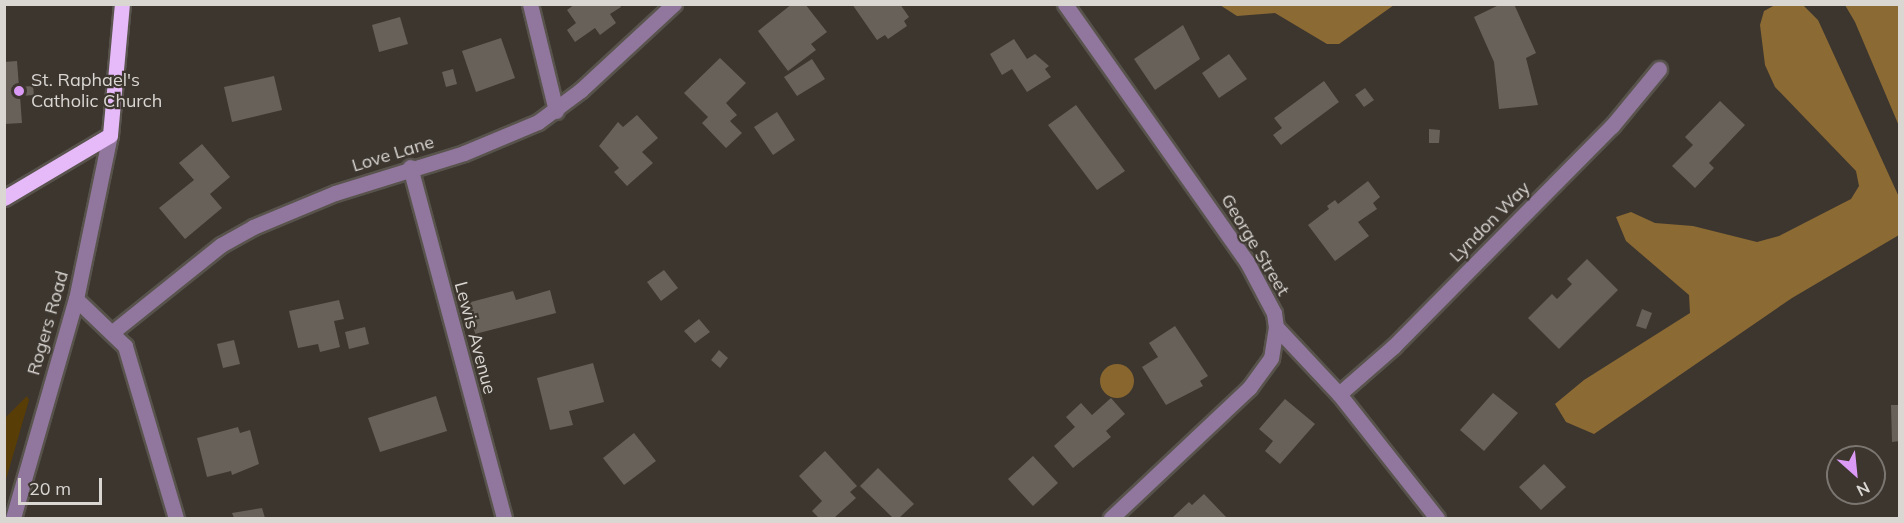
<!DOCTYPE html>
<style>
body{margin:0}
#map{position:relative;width:1904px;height:523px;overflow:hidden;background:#3c362f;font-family:Mulish,sans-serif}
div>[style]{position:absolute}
.green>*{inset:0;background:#593d06}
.forest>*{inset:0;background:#8c6a33}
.water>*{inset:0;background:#88662e}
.round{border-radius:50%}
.building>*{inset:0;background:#676159}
.roads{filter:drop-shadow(2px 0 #58534c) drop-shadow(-2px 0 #58534c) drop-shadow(0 2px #58534c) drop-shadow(0 -2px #58534c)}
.minor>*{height:15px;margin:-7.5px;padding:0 7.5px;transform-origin:7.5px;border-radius:7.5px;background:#91779d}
.major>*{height:15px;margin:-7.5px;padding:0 7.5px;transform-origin:7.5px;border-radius:7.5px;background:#e6b9f9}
.dots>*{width:16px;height:16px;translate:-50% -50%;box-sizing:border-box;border:3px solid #3c362f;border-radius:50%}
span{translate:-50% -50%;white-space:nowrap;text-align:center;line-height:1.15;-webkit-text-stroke:4.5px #3c362f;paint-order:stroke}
.poi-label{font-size:18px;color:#dad6d2}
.left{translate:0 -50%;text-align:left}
.street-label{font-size:18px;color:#dad6d2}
.frame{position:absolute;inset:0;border:6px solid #dad6d2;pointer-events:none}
.north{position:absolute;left:1826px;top:445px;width:60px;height:60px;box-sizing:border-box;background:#3c362f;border:2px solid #7b7670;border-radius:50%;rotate:153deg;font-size:16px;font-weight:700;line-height:24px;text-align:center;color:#dad6d2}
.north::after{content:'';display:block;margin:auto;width:21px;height:27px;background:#da9af6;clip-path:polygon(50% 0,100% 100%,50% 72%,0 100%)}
.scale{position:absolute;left:18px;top:478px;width:84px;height:27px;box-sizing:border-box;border:3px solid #dad6d2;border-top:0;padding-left:8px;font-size:18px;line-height:21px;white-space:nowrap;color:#dad6d2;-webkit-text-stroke:4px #3c362f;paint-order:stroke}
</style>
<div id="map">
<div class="green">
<div style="clip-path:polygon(27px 396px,29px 400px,5px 483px,5px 418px)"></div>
</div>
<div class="forest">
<div style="clip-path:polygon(1220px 5px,1394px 5px,1339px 44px,1327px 44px,1275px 13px,1237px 16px)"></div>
<div style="clip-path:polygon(1775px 5px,1803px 5px,1818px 20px,1899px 197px,1899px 235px,1792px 298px,1594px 434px,1566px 422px,1555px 404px,1584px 380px,1690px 313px,1689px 295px,1626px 241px,1616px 217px,1631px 212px,1655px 223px,1693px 226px,1757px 242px,1779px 236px,1851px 199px,1859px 186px,1856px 171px,1775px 87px,1765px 65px,1760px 25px,1764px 11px)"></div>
<div style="clip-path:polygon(1845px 5px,1899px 5px,1899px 126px,1855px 22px)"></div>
</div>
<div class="water">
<div class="round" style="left:1100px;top:364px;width:34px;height:34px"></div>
</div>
<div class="building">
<div style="clip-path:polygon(575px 4px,619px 4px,621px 7px,610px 14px,616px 23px,600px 35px,595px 28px,575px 42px,567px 30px,576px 23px,567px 10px)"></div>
<div style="clip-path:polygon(792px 4px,805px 4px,827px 32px,811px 44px,816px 50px,788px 71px,758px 31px)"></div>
<div style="clip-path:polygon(852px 4px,900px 4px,909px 17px,904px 21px,907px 26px,888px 39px,885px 35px,877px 40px)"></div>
<div style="clip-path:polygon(1501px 4px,1514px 4px,1536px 53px,1526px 58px,1538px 105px,1499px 109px,1494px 62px,1474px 17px)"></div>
<div style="clip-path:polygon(400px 17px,408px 44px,379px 52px,372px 25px)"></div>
<div style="clip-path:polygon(1183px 25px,1200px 59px,1155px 90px,1134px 59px)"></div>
<div style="clip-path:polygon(501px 38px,515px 78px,476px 92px,462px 51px)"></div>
<div style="clip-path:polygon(1014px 39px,1027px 59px,1035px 54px,1049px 66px,1045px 69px,1051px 77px,1027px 92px,1012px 69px,1002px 75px,990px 54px)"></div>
<div style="clip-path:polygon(1229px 54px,1247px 79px,1219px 98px,1202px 73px)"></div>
<div style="clip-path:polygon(720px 58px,746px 83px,726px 103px,737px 115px,730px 121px,742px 133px,726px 148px,702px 123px,708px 117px,684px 93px)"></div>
<div style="clip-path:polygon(812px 59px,825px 79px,797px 96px,784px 77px)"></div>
<div style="clip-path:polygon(17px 61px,19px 87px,33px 86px,34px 95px,20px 96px,22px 123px,4px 124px,4px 62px)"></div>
<div style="clip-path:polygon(453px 69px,457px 84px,446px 87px,442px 72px)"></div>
<div style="clip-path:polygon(274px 76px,282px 110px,232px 122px,224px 87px)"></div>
<div style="clip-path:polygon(1324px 81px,1339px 102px,1281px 145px,1273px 135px,1282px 128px,1274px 118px)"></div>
<div style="clip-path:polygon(1365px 88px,1374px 100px,1364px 107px,1355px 95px)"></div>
<div style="clip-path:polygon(1720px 101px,1745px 125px,1709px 163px,1714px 168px,1695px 188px,1672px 166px,1693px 145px,1685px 137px)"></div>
<div style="clip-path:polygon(1076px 105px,1125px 171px,1097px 190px,1048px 125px)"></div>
<div style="clip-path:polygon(777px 112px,795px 140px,773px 155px,754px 127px)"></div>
<div style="clip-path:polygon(637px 115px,658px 138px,642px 152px,653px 163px,627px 186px,614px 172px,619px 168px,599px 146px,618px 122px,623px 127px)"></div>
<div style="clip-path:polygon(1429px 129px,1440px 130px,1439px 143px,1429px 143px)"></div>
<div style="clip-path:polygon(202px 144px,230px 177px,210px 194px,222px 208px,185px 239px,159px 208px,194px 180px,179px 163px)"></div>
<div style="clip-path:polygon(1368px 181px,1380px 197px,1373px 203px,1377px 209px,1358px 222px,1369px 236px,1335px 261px,1308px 225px,1329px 209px,1327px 206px,1335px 200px,1338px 204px)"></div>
<div style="clip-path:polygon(1587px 259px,1618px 290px,1559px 349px,1528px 318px,1552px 294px,1557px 299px,1572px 284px,1567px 279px)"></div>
<div style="clip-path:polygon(664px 270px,678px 288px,661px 301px,647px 282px)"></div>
<div style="clip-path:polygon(550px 290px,556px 313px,475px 334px,467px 303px,513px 291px,516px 300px)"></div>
<div style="clip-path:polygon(339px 300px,344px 319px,334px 321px,340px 347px,320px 352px,318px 344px,298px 348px,289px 311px)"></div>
<div style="clip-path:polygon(1642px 309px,1652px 313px,1646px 329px,1636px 326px)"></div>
<div style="clip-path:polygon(699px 319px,710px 332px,695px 343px,684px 331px)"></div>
<div style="clip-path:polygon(1175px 326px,1208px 376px,1200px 381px,1203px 386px,1166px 405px,1142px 367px,1158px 357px,1149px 343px)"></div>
<div style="clip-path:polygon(365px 327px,369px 344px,349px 349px,345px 332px)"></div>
<div style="clip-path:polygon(234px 340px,240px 364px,223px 368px,217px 344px)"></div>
<div style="clip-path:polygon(719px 350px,728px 358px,720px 368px,711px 360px)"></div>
<div style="clip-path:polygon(593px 363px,604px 402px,569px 411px,573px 425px,550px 430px,537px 378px)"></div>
<div style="clip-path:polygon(1493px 393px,1518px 413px,1484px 451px,1460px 430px)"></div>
<div style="clip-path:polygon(436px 396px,447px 431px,380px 452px,368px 418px)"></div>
<div style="clip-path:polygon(1111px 398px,1125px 414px,1106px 431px,1111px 437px,1073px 468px,1054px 446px,1075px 427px,1066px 417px,1081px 403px,1092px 415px)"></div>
<div style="clip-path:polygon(1285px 399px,1315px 424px,1280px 464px,1265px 451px,1273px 441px,1259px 429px)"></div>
<div style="clip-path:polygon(1891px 405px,1900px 405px,1900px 441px,1892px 442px)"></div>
<div style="clip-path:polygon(238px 427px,240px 433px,250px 430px,259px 464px,232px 475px,231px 471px,207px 477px,197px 438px)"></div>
<div style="clip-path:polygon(634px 433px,656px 461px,624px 485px,603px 458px)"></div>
<div style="clip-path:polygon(825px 451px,857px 486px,850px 492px,856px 498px,834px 518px,819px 518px,812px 511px,822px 501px,799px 476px)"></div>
<div style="clip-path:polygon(1033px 456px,1058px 483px,1033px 506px,1008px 479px)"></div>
<div style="clip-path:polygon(1544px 464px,1566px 487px,1541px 510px,1519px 487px)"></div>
<div style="clip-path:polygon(878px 468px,914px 504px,899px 518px,893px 518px,860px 486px)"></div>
<div style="clip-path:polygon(1204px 494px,1227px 518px,1173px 517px,1189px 502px,1192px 505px)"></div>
<div style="clip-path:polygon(262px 508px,265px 518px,234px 518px,232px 513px)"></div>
</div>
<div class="roads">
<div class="minor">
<div style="left:530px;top:4px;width:110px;rotate:76.3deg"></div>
<div style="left:1065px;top:4px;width:316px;rotate:54.8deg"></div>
<div style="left:1247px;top:262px;width:58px;rotate:62.1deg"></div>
<div style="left:1274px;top:313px;width:14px;rotate:82deg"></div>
<div style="left:1276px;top:327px;width:31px;rotate:99deg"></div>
<div style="left:1271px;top:358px;width:37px;rotate:126deg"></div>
<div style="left:1249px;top:388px;width:190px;rotate:136.7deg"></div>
<div style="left:410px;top:167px;width:363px;rotate:75deg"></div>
<div style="left:76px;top:299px;width:68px;rotate:43.8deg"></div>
<div style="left:125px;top:346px;width:179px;rotate:73.5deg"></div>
<div style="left:1276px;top:327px;width:92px;rotate:46.8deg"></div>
<div style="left:1339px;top:394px;width:73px;rotate:-41.1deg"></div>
<div style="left:1394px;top:346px;width:310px;rotate:-45.3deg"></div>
<div style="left:1612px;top:126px;width:74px;rotate:-50.5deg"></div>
<div style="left:115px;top:330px;width:136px;rotate:-38.7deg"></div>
<div style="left:221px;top:245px;width:37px;rotate:-29deg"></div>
<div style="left:253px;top:227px;width:89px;rotate:-22.5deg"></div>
<div style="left:335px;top:193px;width:135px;rotate:-17.2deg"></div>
<div style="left:464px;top:153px;width:80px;rotate:-22.7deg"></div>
<div style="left:538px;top:122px;width:54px;rotate:-36.7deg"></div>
<div style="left:581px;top:90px;width:127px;rotate:-42.8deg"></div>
<div style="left:1339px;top:394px;width:158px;rotate:51.7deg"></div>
<div style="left:13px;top:518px;width:228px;rotate:-74deg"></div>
<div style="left:76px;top:299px;width:167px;rotate:-78.3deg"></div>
</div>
<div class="major">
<div style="left:4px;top:198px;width:123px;rotate:-30.7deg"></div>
<div style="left:110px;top:135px;width:132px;rotate:-84.8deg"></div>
</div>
</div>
<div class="dots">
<div style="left:19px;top:91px;background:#da9af6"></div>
</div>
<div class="poi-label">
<span class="left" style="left:31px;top:91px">St. Raphael's<br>Catholic Church</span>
</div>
<div class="street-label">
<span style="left:393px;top:154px;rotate:-17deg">Love Lane</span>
<span style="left:1490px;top:222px;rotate:-45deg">Lyndon Way</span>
<span style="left:1255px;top:245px;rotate:59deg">George Street</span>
<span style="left:48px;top:323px;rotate:-74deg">Rogers Road</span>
<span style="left:475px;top:338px;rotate:75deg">Lewis Avenue</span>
</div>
<div class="frame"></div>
<div class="north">N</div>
<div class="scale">20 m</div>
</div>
